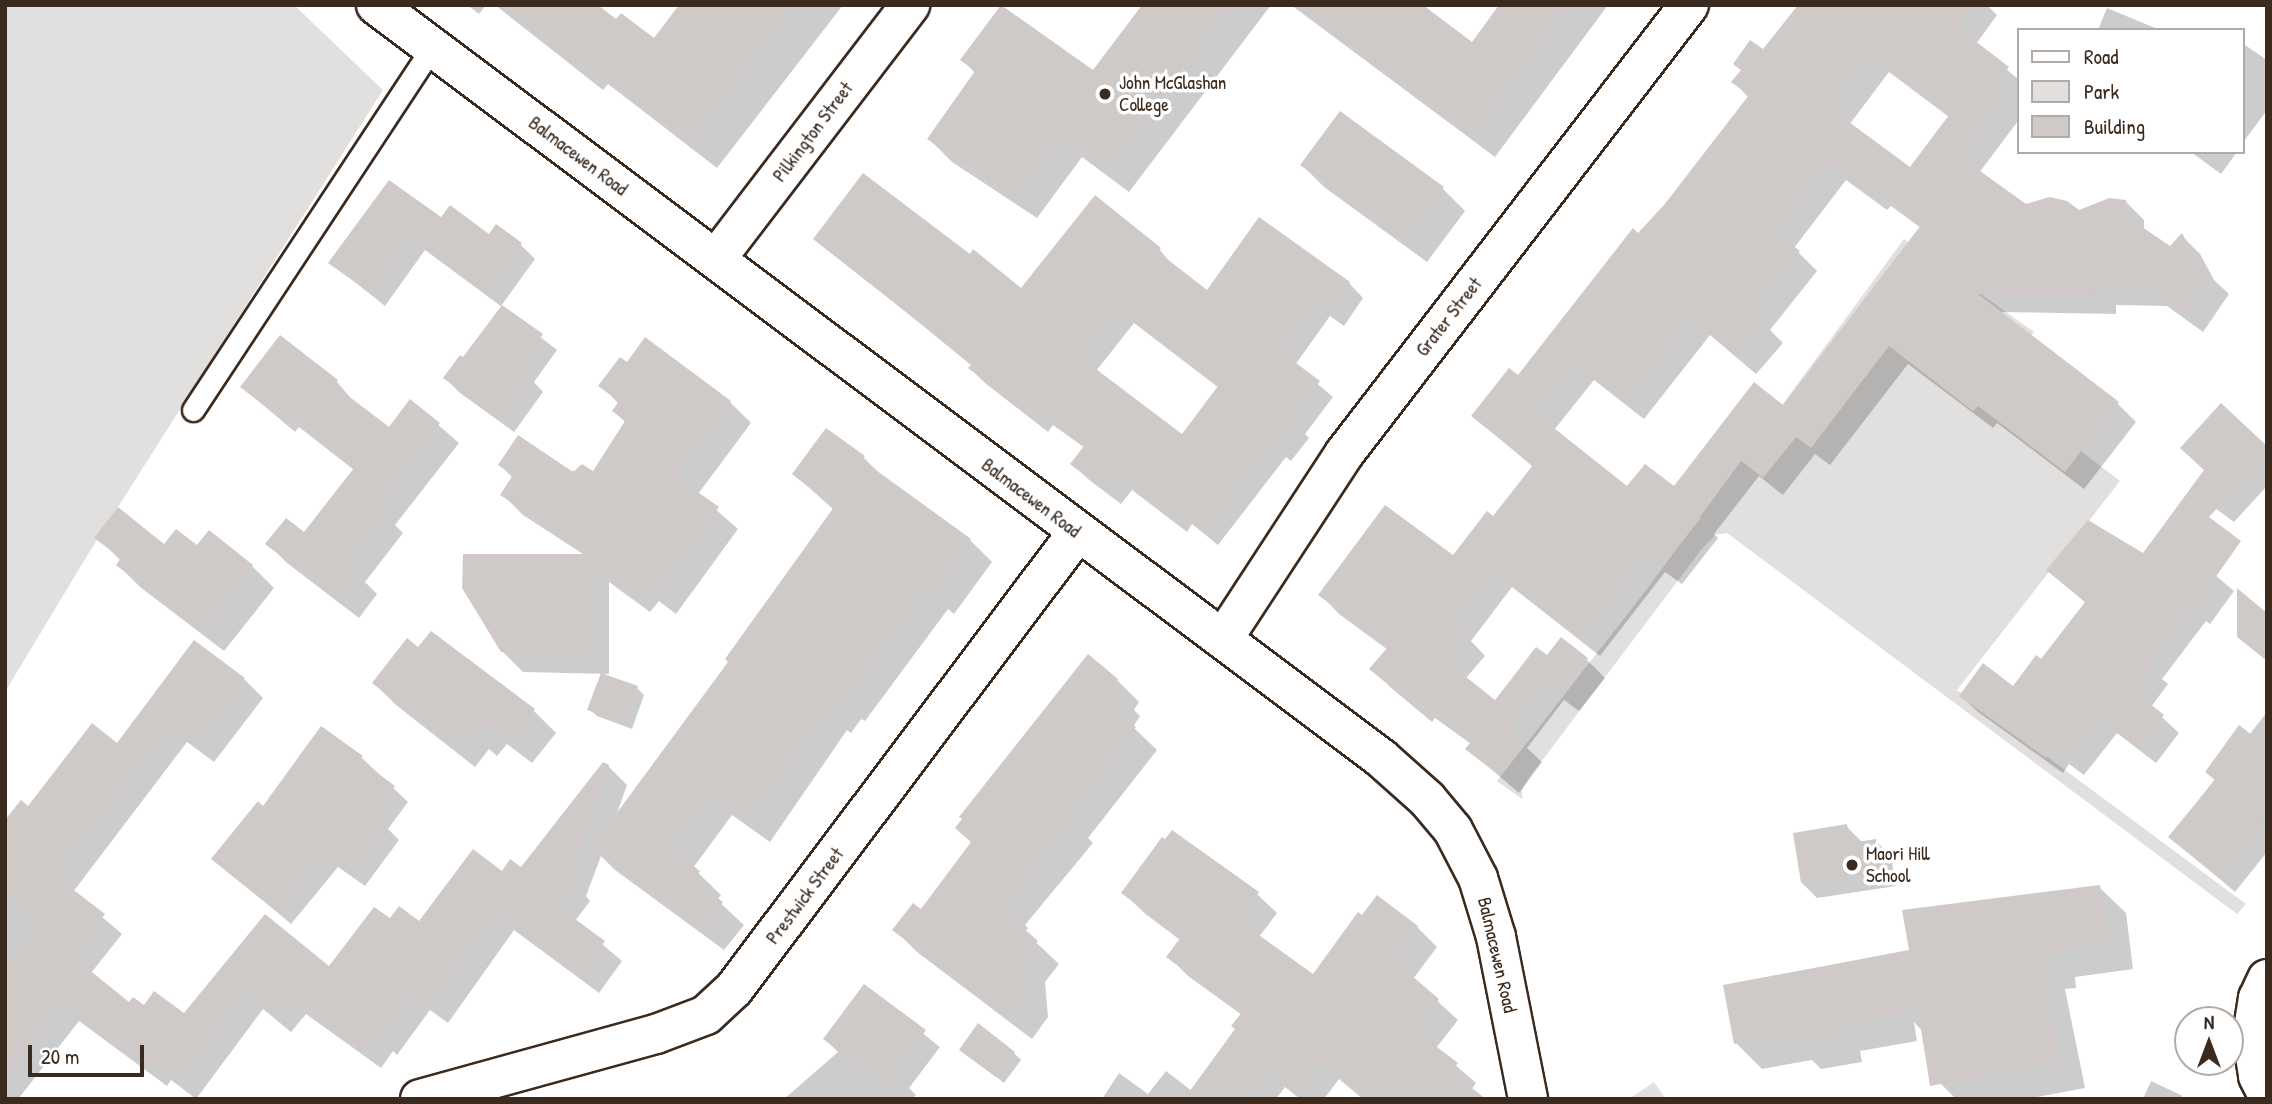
<!DOCTYPE html>
<style>
body{margin:0}
#map{position:relative;width:2272px;height:1104px;overflow:hidden;background:#fff;font-family:"Patrick Hand",sans-serif}
div>[style]{position:absolute}
.green>*{inset:0;background:#e2e0de}
.shadow>*{inset:0;background:#0003}
.building>*{inset:0;background:#cfcac7}
.roads{filter:drop-shadow(2px 0 #3b2a1e) drop-shadow(-2px 0 #3b2a1e) drop-shadow(0 2px #3b2a1e) drop-shadow(0 -2px #3b2a1e)}
.lane>*{height:21px;margin:-10.5px;padding:0 10.5px;transform-origin:10.5px;border-radius:10.5px;background:#fff}
.street>*{height:38px;margin:-19px;padding:0 19px;transform-origin:19px;border-radius:19px;background:#fff}
.secondary>*{height:38px;margin:-19px;padding:0 19px;transform-origin:19px;border-radius:19px;background:#fff}
.dots>*{width:19px;height:19px;translate:-50% -50%;box-sizing:border-box;border:4px solid #fff;border-radius:50%}
span{translate:-50% -50%;white-space:nowrap;text-align:center;line-height:1.15;-webkit-text-stroke:7px #fff;paint-order:stroke}
.poi-label{font-size:19px;color:#3b2a1e}
.left{translate:0 -50%;text-align:left}
.street-label{font-size:19px;color:#3b2a1e}
.frame{position:absolute;inset:0;border:7px solid #3b2a1e;pointer-events:none}
.legend{position:absolute;left:2017px;top:28px;width:228px;height:126px;box-sizing:border-box;background:#fff;border:2px solid #b1aaa5;margin:0;padding:9px 12px;list-style:none;font-size:21px;color:#3b2a1e}
.legend li{display:flex;align-items:center;gap:14px;height:35px}
.legend b{width:35px;border:2px solid #b1aaa5}
.north{position:absolute;left:2174px;top:1006px;width:70px;height:70px;box-sizing:border-box;background:#fff;border:2px solid #b1aaa5;border-radius:50%;rotate:0deg;font-size:19px;font-weight:700;line-height:28px;text-align:center;color:#3b2a1e}
.north::after{content:'';display:block;margin:auto;width:24px;height:32px;background:#3b2a1e;clip-path:polygon(50% 0,100% 100%,50% 72%,0 100%)}
.scale{position:absolute;left:28px;top:1045px;width:116px;height:32px;box-sizing:border-box;border:4px solid #3b2a1e;border-top:0;padding-left:9px;font-size:21px;line-height:24px;white-space:nowrap;color:#3b2a1e;-webkit-text-stroke:5px #fff;paint-order:stroke}
</style>
<div id="map">
<div class="green">
<div style="clip-path:polygon(5px 5px,294px 5px,383px 90px,90px 551px,5px 692px)"></div>
<div style="clip-path:polygon(1904px 239px,2034px 332px,1995px 386px,2120px 481px,1957px 690px,2246px 904px,2237px 914px,1727px 533px,1715px 535px,1701px 550px,1529px 778px,1522px 790px,1522px 799px,1497px 781px,1647px 589px)"></div>
<div style="clip-path:polygon(1654px 1082px,1666px 1099px,1629px 1099px)"></div>
</div>
<div class="shadow">
<div style="clip-path:polygon(467px 5px,486px 5px,479px 14px)"></div>
<div style="clip-path:polygon(495px 5px,595px 5px,616px 22px,654px 40px,681px 5px,843px 5px,717px 168px,608px 84px,603px 90px)"></div>
<div style="clip-path:polygon(1145px 5px,1271px 5px,1129px 192px,1082px 157px,1037px 218px,952px 162px,929px 139px,975px 73px,962px 59px,1094px 73px)"></div>
<div style="clip-path:polygon(1291px 5px,1420px 5px,1472px 44px,1501px 5px,1608px 5px,1495px 157px)"></div>
<div style="clip-path:polygon(evenodd,1800px 5px,1987px 5px,1997px 15px,1976px 44px,2018px 79px,2018px 121px,1979px 173px,2025px 206px,2079px 212px,2125px 201px,2144px 220px,2144px 231px,2170px 249px,2182px 236px,2200px 254px,2214px 280px,2229px 294px,2203px 332px,2167px 306px,2116px 305px,2116px 314px,1998px 312px,2118px 404px,2136px 422px,2084px 489px,1997px 423px,1993px 428px,1908px 364px,1830px 465px,1815px 454px,1783px 495px,1759px 476px,1714px 534px,1718px 538px,1682px 584px,1665px 572px,1600px 656px,1512px 587px,1471px 641px,1485px 656px,1466px 678px,1496px 702px,1547px 658px,1587px 660px,1605px 678px,1579px 711px,1564px 700px,1527px 748px,1542px 762px,1519px 793px,1468px 749px,1471px 744px,1435px 718px,1432px 722px,1390px 687px,1372px 668px,1388px 650px,1339px 614px,1321px 595px,1454px 557px,1493px 519px,1533px 467px,1473px 416px,1518px 377px,1666px 206px,1749px 98px,1734px 82px,1742px 71px,1735px 64px,1763px 51px,1800px 5px,1889px 72px,1949px 117px,1910px 170px,1849px 125px,1889px 72px,1800px 5px,1846px 180px,1887px 210px,1891px 206px,1921px 228px,1784px 407px,1674px 488px,1627px 488px,1554px 430px,1594px 380px,1644px 419px,1710px 335px,1756px 374px,1783px 343px,1770px 330px,1817px 271px,1794px 248px,1846px 180px)"></div>
<div style="clip-path:polygon(2107px 8px,2160px 30px,2098px 30px)"></div>
<div style="clip-path:polygon(2242px 43px,2267px 60px,2267px 110px,2242px 144px)"></div>
<div style="clip-path:polygon(2191px 152px,2237px 152px,2221px 174px)"></div>
<div style="clip-path:polygon(1302px 165px,1443px 189px,1465px 211px,1427px 262px,1324px 187px)"></div>
<div style="clip-path:polygon(441px 220px,520px 244px,535px 259px,501px 306px,557px 350px,534px 382px,543px 392px,514px 432px,460px 393px,445px 378px,464px 360px,502px 307px,425px 250px,385px 306px,331px 263px)"></div>
<div style="clip-path:polygon(evenodd,816px 238px,970px 256px,1022px 290px,1160px 250px,1173px 266px,1208px 292px,1349px 283px,1363px 298px,1344px 326px,1330px 316px,1295px 365px,1333px 397px,1305px 434px,1309px 438px,1291px 461px,1286px 457px,1218px 545px,1192px 524px,1187px 532px,1132px 490px,1121px 504px,1088px 479px,1073px 464px,1085px 448px,1053px 425px,1048px 432px,985px 383px,970px 368px,972px 366px,816px 238px,1134px 323px,1219px 388px,1182px 437px,1096px 371px,1134px 323px)"></div>
<div style="clip-path:polygon(281px 338px,337px 382px,355px 403px,390px 429px,411px 401px,459px 443px,395px 525px,403px 533px,365px 582px,377px 594px,359px 618px,287px 563px,268px 544px,305px 534px,354px 470px,299px 427px,295px 432px,242px 387px)"></div>
<div style="clip-path:polygon(646px 339px,730px 402px,751px 423px,698px 494px,738px 529px,676px 614px,659px 601px,650px 612px,609px 582px,609px 674px,523px 672px,502px 651px,586px 556px,523px 515px,502px 494px,513px 478px,500px 465px,594px 473px,626px 423px,614px 410px,619px 404px,600px 385px,627px 364px)"></div>
<div style="clip-path:polygon(2267px 448px,2267px 486px,2234px 522px,2208px 503px)"></div>
<div style="clip-path:polygon(863px 457px,884px 478px,970px 540px,992px 562px,954px 614px,948px 609px,865px 721px,861px 719px,851px 733px,847px 730px,770px 842px,732px 815px,693px 868px,721px 895px,717px 900px,744px 925px,724px 950px,615px 870px,601px 856px,586px 896px,590px 901px,575px 921px,622px 961px,599px 993px,514px 930px,448px 1023px,430px 1010px,397px 1055px,393px 1051px,381px 1068px,306px 1014px,291px 1032px,263px 1009px,196px 1099px,171px 1080px,167px 1086px,79px 1021px,19px 1098px,5px 1098px,5px 822px,117px 745px,195px 642px,244px 679px,263px 698px,214px 762px,187px 742px,73px 892px,122px 934px,91px 973px,130px 1005px,184px 1016px,265px 916px,329px 968px,390px 921px,419px 924px,503px 873px,521px 870px,608px 766px,627px 785px,616px 816px,730px 662px,834px 510px,794px 474px)"></div>
<div style="clip-path:polygon(2162px 530px,2234px 591px,2210px 624px,2206px 621px,2162px 679px,2168px 684px,2151px 707px,2179px 733px,2156px 763px,2117px 733px,2084px 775px,2069px 764px,2063px 773px,1978px 712px,1961px 696px,2013px 688px,2042px 661px,2086px 603px,2049px 570px,2143px 555px)"></div>
<div style="clip-path:polygon(97px 537px,197px 548px,252px 566px,274px 588px,224px 651px,140px 587px,118px 565px,121px 561px)"></div>
<div style="clip-path:polygon(419px 650px,534px 711px,556px 733px,532px 763px,507px 744px,497px 756px,489px 749px,475px 767px,396px 705px,374px 683px)"></div>
<div style="clip-path:polygon(1117px 680px,1139px 702px,1134px 710px,1140px 716px,1133px 727px,1157px 750px,1088px 838px,1093px 843px,1025px 925px,1028px 928px,1025px 932px,1059px 964px,1045px 982px,1048px 1017px,1032px 1039px,917px 952px,895px 930px,921px 912px,972px 843px,957px 828px)"></div>
<div style="clip-path:polygon(637px 688px,644px 695px,632px 729px,597px 716px,589px 709px)"></div>
<div style="clip-path:polygon(2267px 712px,2267px 852px,2235px 892px,2170px 837px)"></div>
<div style="clip-path:polygon(362px 758px,408px 802px,388px 829px,399px 840px,365px 886px,338px 867px,291px 924px,214px 859px,264px 808px)"></div>
<div style="clip-path:polygon(1846px 826px,1861px 841px,1876px 841px,1891px 856px,1896px 886px,1817px 898px,1802px 883px)"></div>
<div style="clip-path:polygon(2099px 887px,2126px 913px,2133px 969px,2075px 977px,2076px 988px,2065px 989px,2085px 1088px,2026px 1099px,1956px 1099px,1940px 1083px,1923px 1032px,1914px 1022px,1917px 1041px,1860px 1051px,1862px 1062px,1821px 1069px,1812px 1060px,1762px 1069px,1736px 1043px)"></div>
<div style="clip-path:polygon(1124px 893px,1257px 894px,1277px 913px,1259px 937px,1313px 976px,1363px 917px,1417px 927px,1437px 947px,1413px 979px,1458px 1020px,1436px 1048px,1476px 1083px,1471px 1090px,1480px 1099px,1363px 1099px,1339px 1079px,1324px 1099px,1300px 1099px,1285px 1087px,1276px 1099px,1102px 1099px,1119px 1073px,1148px 1094px,1166px 1071px,1192px 1091px,1237px 1029px,1242px 1015px,1188px 976px,1168px 956px,1180px 940px,1143px 912px)"></div>
<div style="clip-path:polygon(864px 987px,940px 1047px,909px 1088px,916px 1095px,912px 1099px,784px 1099px,838px 1052px,825px 1039px)"></div>
<div style="clip-path:polygon(961px 1050px,1014px 1053px,1021px 1060px,1004px 1083px)"></div>
<div style="clip-path:polygon(2151px 1081px,2181px 1095px,2184px 1099px,2143px 1099px)"></div>
</div>
<div class="building">
<div style="clip-path:polygon(500px 5px,598px 5px,616px 19px,621px 13px,654px 38px,679px 5px,794px 5px,689px 142px,580px 58px,575px 64px)"></div>
<div style="clip-path:polygon(1001px 5px,1093px 70px,1142px 5px,1231px 5px,1105px 170px,1058px 135px,1012px 196px,927px 139px,975px 71px,960px 60px)"></div>
<div style="clip-path:polygon(1296px 5px,1423px 5px,1472px 42px,1499px 5px,1568px 5px,1471px 135px)"></div>
<div style="clip-path:polygon(evenodd,1798px 5px,1973px 5px,1957px 27px,2009px 67px,1998px 81px,2010px 90px,1959px 156px,2026px 204px,2050px 197px,2067px 201px,2079px 210px,2109px 198px,2126px 200px,2126px 216px,2170px 246px,2182px 233px,2200px 267px,2211px 275px,2184px 314px,2146px 289px,2098px 287px,2098px 296px,1978px 294px,2119px 402px,2065px 472px,1978px 406px,1973px 411px,1889px 346px,1811px 448px,1796px 437px,1763px 478px,1739px 459px,1696px 515px,1701px 518px,1662px 567px,1646px 554px,1580px 638px,1492px 569px,1452px 623px,1468px 636px,1446px 661px,1495px 700px,1536px 647px,1547px 655px,1561px 637px,1588px 658px,1560px 694px,1545px 682px,1508px 730px,1525px 742px,1500px 776px,1465px 749px,1471px 742px,1416px 700px,1412px 704px,1369px 669px,1388px 647px,1318px 595px,1385px 505px,1453px 555px,1487px 511px,1493px 516px,1533px 465px,1471px 416px,1509px 368px,1518px 375px,1633px 228px,1638px 233px,1664px 205px,1749px 95px,1731px 82px,1741px 70px,1733px 64px,1750px 40px,1763px 49px,1798px 5px,1869px 55px,1949px 115px,1910px 167px,1830px 108px,1869px 55px,1798px 5px,1827px 162px,1868px 193px,1872px 189px,1921px 225px,1783px 405px,1754px 382px,1674px 486px,1645px 464px,1627px 486px,1535px 413px,1574px 363px,1625px 402px,1691px 317px,1737px 357px,1765px 323px,1751px 311px,1800px 251px,1774px 231px,1827px 162px)"></div>
<div style="clip-path:polygon(1340px 111px,1444px 187px,1404px 241px,1300px 165px)"></div>
<div style="clip-path:polygon(evenodd,863px 173px,970px 254px,973px 249px,1021px 288px,1095px 195px,1161px 248px,1158px 252px,1207px 290px,1259px 217px,1350px 282px,1328px 312px,1315px 303px,1280px 351px,1320px 381px,1291px 419px,1295px 421px,1275px 447px,1270px 443px,1203px 531px,1177px 511px,1171px 518px,1116px 476px,1105px 491px,1070px 464px,1084px 446px,1037px 411px,1032px 418px,968px 368px,972px 364px,813px 239px,863px 173px,1118px 309px,1218px 386px,1182px 434px,1080px 357px,1118px 309px)"></div>
<div style="clip-path:polygon(389px 180px,441px 217px,450px 205px,489px 234px,496px 224px,522px 243px,485px 292px,409px 237px,369px 292px,328px 263px)"></div>
<div style="clip-path:polygon(502px 305px,543px 334px,518px 368px,530px 375px,498px 418px,443px 378px,460px 355px,463px 357px)"></div>
<div style="clip-path:polygon(280px 335px,338px 380px,334px 385px,389px 427px,410px 399px,440px 423px,376px 506px,384px 512px,345px 563px,359px 574px,339px 600px,265px 544px,286px 518px,304px 532px,354px 468px,278px 409px,275px 414px,240px 387px)"></div>
<div style="clip-path:polygon(645px 337px,731px 401px,675px 476px,719px 507px,655px 595px,637px 582px,629px 593px,589px 564px,589px 654px,501px 652px,462px 588px,463px 554px,592px 554px,500px 495px,513px 475px,498px 465px,518px 435px,573px 472px,582px 464px,593px 471px,625px 421px,612px 411px,619px 401px,598px 386px,620px 357px,627px 362px)"></div>
<div style="clip-path:polygon(2221px 403px,2267px 446px,2267px 455px,2209px 517px,2241px 541px,2193px 609px,2189px 606px,2146px 662px,2153px 667px,2134px 691px,2164px 715px,2138px 748px,2099px 718px,2067px 760px,2052px 749px,2046px 758px,1959px 696px,1983px 663px,2013px 686px,2036px 655px,2041px 659px,2085px 602px,2046px 570px,2088px 520px,2143px 553px,2204px 470px,2180px 448px)"></div>
<div style="clip-path:polygon(826px 428px,865px 456px,862px 460px,971px 539px,931px 593px,925px 588px,842px 701px,839px 698px,828px 712px,825px 710px,747px 821px,710px 794px,669px 848px,700px 871px,694px 880px,723px 902px,701px 930px,591px 848px,728px 662px,725px 659px,834px 507px,792px 474px)"></div>
<div style="clip-path:polygon(118px 507px,164px 544px,176px 529px,197px 545px,209px 530px,253px 565px,201px 631px,116px 565px,121px 558px,94px 538px)"></div>
<div style="clip-path:polygon(2237px 588px,2267px 613px,2267px 661px,2237px 637px)"></div>
<div style="clip-path:polygon(431px 631px,535px 709px,509px 742px,484px 723px,474px 735px,466px 728px,452px 746px,372px 683px,407px 638px,418px 647px)"></div>
<div style="clip-path:polygon(194px 640px,245px 678px,195px 745px,168px 725px,54px 875px,105px 914px,72px 956px,129px 1002px,133px 997px,144px 1005px,154px 991px,184px 1013px,265px 914px,329px 966px,374px 907px,390px 918px,399px 906px,419px 921px,473px 849px,502px 871px,510px 859px,521px 867px,603px 762px,609px 765px,568px 878px,573px 881px,556px 905px,605px 941px,580px 976px,495px 913px,428px 1006px,411px 992px,378px 1037px,374px 1034px,362px 1051px,287px 996px,272px 1014px,244px 992px,178px 1082px,152px 1063px,148px 1069px,60px 1003px,5px 1074px,5px 966px,38px 923px,5px 897px,5px 820px,21px 800px,28px 806px,92px 723px,117px 743px)"></div>
<div style="clip-path:polygon(1088px 654px,1118px 679px,1113px 686px,1119px 692px,1110px 706px,1136px 727px,1066px 815px,1072px 820px,1004px 903px,1007px 905px,1003px 910px,1038px 941px,1024px 960px,1026px 994px,1009px 1018px,892px 930px,913px 903px,921px 909px,971px 842px,955px 828px,962px 819px,959px 817px)"></div>
<div style="clip-path:polygon(601px 673px,638px 686px,625px 723px,587px 710px)"></div>
<div style="clip-path:polygon(2239px 725px,2267px 747px,2267px 819px,2219px 878px,2168px 837px,2215px 780px,2205px 772px)"></div>
<div style="clip-path:polygon(321px 726px,363px 756px,360px 760px,395px 786px,374px 815px,386px 824px,350px 873px,322px 854px,276px 911px,211px 859px,258px 801px,263px 806px)"></div>
<div style="clip-path:polygon(1847px 824px,1850px 843px,1876px 839px,1881px 871px,1801px 883px,1793px 833px)"></div>
<div style="clip-path:polygon(1172px 830px,1259px 892px,1238px 920px,1313px 974px,1358px 912px,1362px 915px,1377px 895px,1418px 926px,1393px 960px,1439px 999px,1416px 1031px,1458px 1063px,1451px 1072px,1486px 1099px,1368px 1099px,1319px 1060px,1295px 1092px,1264px 1069px,1242px 1099px,1184px 1099px,1235px 1029px,1231px 1026px,1242px 1012px,1166px 957px,1181px 937px,1121px 893px,1162px 837px,1165px 839px)"></div>
<div style="clip-path:polygon(2100px 885px,2108px 943px,2050px 952px,2050px 962px,2040px 963px,2060px 1062px,1930px 1086px,1918px 1010px,1834px 1025px,1836px 1036px,1793px 1044px,1791px 1034px,1734px 1044px,1723px 985px,1909px 950px,1902px 910px)"></div>
<div style="clip-path:polygon(864px 984px,926px 1030px,885px 1085px,823px 1039px)"></div>
<div style="clip-path:polygon(978px 1023px,1015px 1052px,996px 1077px,959px 1050px)"></div>
</div>
<div class="roads">
<div class="lane">
<div style="left:193px;top:410px;width:434px;rotate:-56.6deg"></div>
</div>
<div class="street">
<div style="left:716px;top:259px;width:320px;rotate:-52.6deg"></div>
<div style="left:1223px;top:639px;width:221px;rotate:-56.8deg"></div>
<div style="left:1344px;top:454px;width:566px;rotate:-52.46deg"></div>
<div style="left:2267px;top:979px;width:21px;rotate:115deg"></div>
<div style="left:2258px;top:998px;width:39px;rotate:99deg"></div>
<div style="left:2252px;top:1037px;width:39px;rotate:81deg"></div>
<div style="left:2258px;top:1076px;width:20px;rotate:63deg"></div>
<div style="left:420px;top:1099px;width:245px;rotate:-15.4deg"></div>
<div style="left:656px;top:1034px;width:53px;rotate:-20.8deg"></div>
<div style="left:706px;top:1015px;width:38px;rotate:-43deg"></div>
<div style="left:734px;top:989px;width:571px;rotate:-53.05deg"></div>
</div>
<div class="secondary">
<div style="left:376px;top:5px;width:1256px;rotate:36.84deg"></div>
<div style="left:1381px;top:758px;width:62px;rotate:41.7deg"></div>
<div style="left:1427px;top:799px;width:40px;rotate:50deg"></div>
<div style="left:1453px;top:830px;width:54px;rotate:62.5deg"></div>
<div style="left:1478px;top:878px;width:62px;rotate:73deg"></div>
<div style="left:1496px;top:937px;width:165px;rotate:78.8deg"></div>
</div>
</div>
<div class="dots">
<div style="left:1105px;top:94px;background:#3b2a1e"></div>
<div style="left:1852px;top:865px;background:#3b2a1e"></div>
</div>
<div class="poi-label">
<span class="left" style="left:1119px;top:94px">John McGlashan<br>College</span>
<span class="left" style="left:1866px;top:865px">Maori Hill<br>School</span>
</div>
<div class="street-label">
<span style="left:813px;top:132px;rotate:-53deg">Pilkington Street</span>
<span style="left:578px;top:156px;rotate:37deg">Balmacewen Road</span>
<span style="left:1449px;top:317px;rotate:-52deg">Grater Street</span>
<span style="left:1031px;top:498px;rotate:37deg">Balmacewen Road</span>
<span style="left:805px;top:896px;rotate:-53deg">Prestwick Street</span>
<span style="left:1497px;top:955px;rotate:77deg">Balmacewen Road</span>
</div>
<div class="frame"></div>
<ul class="legend">
<li><b style="height:9px;background:#fff"></b>Road</li>
<li><b style="height:19px;background:#e2e0de"></b>Park</li>
<li><b style="height:19px;background:#cfcac7"></b>Building</li>
</ul>
<div class="north">N</div>
<div class="scale">20 m</div>
</div>
